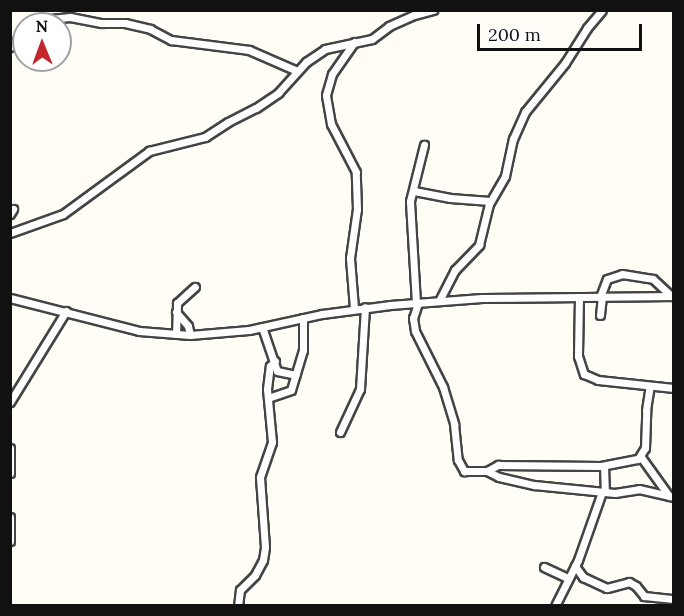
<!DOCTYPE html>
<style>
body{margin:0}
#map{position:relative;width:684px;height:616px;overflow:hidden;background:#fffdf5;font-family:Lora,serif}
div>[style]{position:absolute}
.roads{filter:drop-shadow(2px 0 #444) drop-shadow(-2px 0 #444) drop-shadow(0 2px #444) drop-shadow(0 -2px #444)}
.minor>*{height:7px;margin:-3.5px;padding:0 3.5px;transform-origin:3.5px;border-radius:3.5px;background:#fff}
span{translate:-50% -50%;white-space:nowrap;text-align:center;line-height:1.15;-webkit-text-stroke:6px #fff;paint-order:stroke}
.frame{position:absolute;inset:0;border:12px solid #111;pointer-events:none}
.north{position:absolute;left:12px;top:12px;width:60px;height:60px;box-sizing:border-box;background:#fff;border:2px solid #a0a0a0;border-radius:50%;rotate:359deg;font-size:16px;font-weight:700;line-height:24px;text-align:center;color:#111}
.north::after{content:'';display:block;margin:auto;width:21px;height:27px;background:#c4262e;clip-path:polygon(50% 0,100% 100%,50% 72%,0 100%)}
.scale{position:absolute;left:477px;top:24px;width:165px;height:27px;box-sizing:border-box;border:3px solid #111;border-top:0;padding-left:8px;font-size:18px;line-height:21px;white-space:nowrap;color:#111;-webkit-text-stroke:4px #fff;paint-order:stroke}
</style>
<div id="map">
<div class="roads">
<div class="minor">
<div style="left:38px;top:24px;width:13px;rotate:-23deg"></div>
<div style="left:50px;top:19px;width:20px;rotate:-6deg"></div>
<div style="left:70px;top:17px;width:32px;rotate:11deg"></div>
<div style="left:101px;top:23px;width:24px"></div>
<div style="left:125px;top:23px;width:26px;rotate:13deg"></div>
<div style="left:150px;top:29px;width:24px;rotate:28deg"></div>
<div style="left:171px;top:40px;width:79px;rotate:7.3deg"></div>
<div style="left:249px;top:50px;width:52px;rotate:23.6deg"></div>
<div style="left:10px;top:47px;width:20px;rotate:-45deg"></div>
<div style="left:414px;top:191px;width:37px;rotate:11deg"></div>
<div style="left:450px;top:198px;width:40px;rotate:4.3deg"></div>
<div style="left:10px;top:214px;width:6px;rotate:-59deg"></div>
<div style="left:10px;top:233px;width:56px;rotate:-19.7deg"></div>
<div style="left:63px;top:214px;width:107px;rotate:-36.2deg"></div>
<div style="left:149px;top:151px;width:58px;rotate:-14deg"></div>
<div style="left:205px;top:137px;width:27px;rotate:-33deg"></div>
<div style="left:228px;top:122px;width:31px;rotate:-27deg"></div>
<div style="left:256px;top:108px;width:27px;rotate:-34deg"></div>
<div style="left:278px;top:93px;width:42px;rotate:-47.9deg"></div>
<div style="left:306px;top:62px;width:23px;rotate:-34deg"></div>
<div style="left:325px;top:49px;width:48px;rotate:-12deg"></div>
<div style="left:372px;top:39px;width:21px;rotate:-37deg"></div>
<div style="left:389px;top:26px;width:27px;rotate:-24deg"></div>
<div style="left:414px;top:15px;width:20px;rotate:-15deg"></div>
<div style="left:579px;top:297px;width:59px;rotate:91deg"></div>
<div style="left:578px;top:356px;width:19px;rotate:72deg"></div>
<div style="left:584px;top:374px;width:15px;rotate:23deg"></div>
<div style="left:598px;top:380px;width:76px;rotate:6deg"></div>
<div style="left:600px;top:297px;width:19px;rotate:-69deg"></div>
<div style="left:607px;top:279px;width:16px;rotate:-18deg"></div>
<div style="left:622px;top:274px;width:31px;rotate:9deg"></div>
<div style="left:653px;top:279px;width:25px;rotate:43deg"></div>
<div style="left:10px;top:298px;width:133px;rotate:14.3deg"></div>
<div style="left:139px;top:331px;width:51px;rotate:4.5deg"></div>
<div style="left:190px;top:335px;width:59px;rotate:-4.8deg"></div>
<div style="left:249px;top:330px;width:75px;rotate:-12.4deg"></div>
<div style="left:322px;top:314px;width:69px;rotate:-7.5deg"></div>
<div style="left:390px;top:305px;width:92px;rotate:-4.4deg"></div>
<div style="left:482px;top:298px;width:192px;rotate:-0.6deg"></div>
<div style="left:439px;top:301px;width:35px;rotate:-63deg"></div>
<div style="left:455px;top:270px;width:35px;rotate:-46deg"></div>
<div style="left:479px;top:245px;width:42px;rotate:-76.3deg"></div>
<div style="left:489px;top:204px;width:32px;rotate:-60deg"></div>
<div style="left:505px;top:176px;width:38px;rotate:-78deg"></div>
<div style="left:513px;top:139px;width:30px;rotate:-66deg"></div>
<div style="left:525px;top:112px;width:63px;rotate:-50.8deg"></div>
<div style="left:565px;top:63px;width:41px;rotate:-57.8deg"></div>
<div style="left:587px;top:28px;width:23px;rotate:-50deg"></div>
<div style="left:416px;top:303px;width:102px;rotate:-93.4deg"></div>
<div style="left:410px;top:201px;width:58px;rotate:-76deg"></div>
<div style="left:418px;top:303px;width:16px;rotate:108deg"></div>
<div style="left:413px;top:318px;width:13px;rotate:81deg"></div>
<div style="left:415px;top:331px;width:63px;rotate:63.4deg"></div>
<div style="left:443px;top:387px;width:39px;rotate:73deg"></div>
<div style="left:454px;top:424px;width:36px;rotate:84deg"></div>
<div style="left:458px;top:460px;width:13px;rotate:61deg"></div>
<div style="left:464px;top:471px;width:23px"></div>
<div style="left:487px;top:471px;width:13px;rotate:-29deg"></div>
<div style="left:498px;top:465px;width:103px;rotate:0.6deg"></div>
<div style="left:601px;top:466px;width:38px;rotate:-11deg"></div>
<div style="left:638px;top:459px;width:13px;rotate:-58deg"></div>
<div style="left:645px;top:448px;width:38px;rotate:-88deg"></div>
<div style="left:646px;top:410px;width:24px;rotate:-81deg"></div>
<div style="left:354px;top:308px;width:50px;rotate:-94.6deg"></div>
<div style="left:350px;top:258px;width:49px;rotate:-81.9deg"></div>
<div style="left:357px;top:209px;width:37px;rotate:-92deg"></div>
<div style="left:356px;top:172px;width:54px;rotate:-117.5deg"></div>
<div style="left:331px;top:124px;width:29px;rotate:-100deg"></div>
<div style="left:326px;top:95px;width:22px;rotate:-74deg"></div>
<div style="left:332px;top:74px;width:39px;rotate:-55deg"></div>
<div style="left:176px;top:312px;width:18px;rotate:49deg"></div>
<div style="left:188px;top:326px;width:9px;rotate:77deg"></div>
<div style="left:600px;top:315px;width:18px;rotate:-84deg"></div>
<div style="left:262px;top:327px;width:46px;rotate:71.2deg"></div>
<div style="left:277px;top:371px;width:19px;rotate:12deg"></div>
<div style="left:176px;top:334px;width:31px;rotate:-88deg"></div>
<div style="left:177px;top:303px;width:24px;rotate:-42deg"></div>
<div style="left:268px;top:398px;width:24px;rotate:-19deg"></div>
<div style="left:291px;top:390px;width:42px;rotate:-73.3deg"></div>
<div style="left:303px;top:350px;width:32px;rotate:-90deg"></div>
<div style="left:10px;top:402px;width:107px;rotate:-58.4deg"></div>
<div style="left:340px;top:432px;width:47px;rotate:-65.1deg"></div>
<div style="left:360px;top:389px;width:82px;rotate:-86.5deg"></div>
<div style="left:10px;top:448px;width:25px;rotate:90deg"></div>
<div style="left:641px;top:457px;width:48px;rotate:54.3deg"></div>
<div style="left:604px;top:466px;width:26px;rotate:88deg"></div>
<div style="left:487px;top:471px;width:13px;rotate:27deg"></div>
<div style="left:499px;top:477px;width:36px;rotate:13deg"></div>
<div style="left:534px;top:485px;width:81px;rotate:5.6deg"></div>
<div style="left:615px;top:493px;width:24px;rotate:-9deg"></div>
<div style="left:639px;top:489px;width:36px;rotate:13deg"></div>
<div style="left:10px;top:517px;width:24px;rotate:90deg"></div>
<div style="left:575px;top:566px;width:14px;rotate:54deg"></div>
<div style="left:583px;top:577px;width:26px;rotate:25deg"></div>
<div style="left:607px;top:588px;width:23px;rotate:-15deg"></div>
<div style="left:629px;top:582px;width:8px;rotate:30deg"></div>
<div style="left:636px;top:586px;width:13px;rotate:51deg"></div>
<div style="left:644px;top:596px;width:30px;rotate:6deg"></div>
<div style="left:544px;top:567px;width:26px;rotate:25deg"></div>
<div style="left:238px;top:606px;width:16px;rotate:-83deg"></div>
<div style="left:240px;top:590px;width:21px;rotate:-45deg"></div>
<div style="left:255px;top:575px;width:17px;rotate:-62deg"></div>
<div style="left:263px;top:560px;width:13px;rotate:-81deg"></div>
<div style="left:265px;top:547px;width:70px;rotate:-94.1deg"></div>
<div style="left:260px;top:477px;width:37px;rotate:-71deg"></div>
<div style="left:272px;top:442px;width:53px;rotate:-95.4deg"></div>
<div style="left:267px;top:389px;width:23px;rotate:-83deg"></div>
<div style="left:270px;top:366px;width:7px;rotate:-45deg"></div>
<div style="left:555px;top:606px;width:51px;rotate:-63.4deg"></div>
<div style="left:578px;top:560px;width:72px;rotate:-70.6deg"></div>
</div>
</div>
<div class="frame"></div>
<div class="north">N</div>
<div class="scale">200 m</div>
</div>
